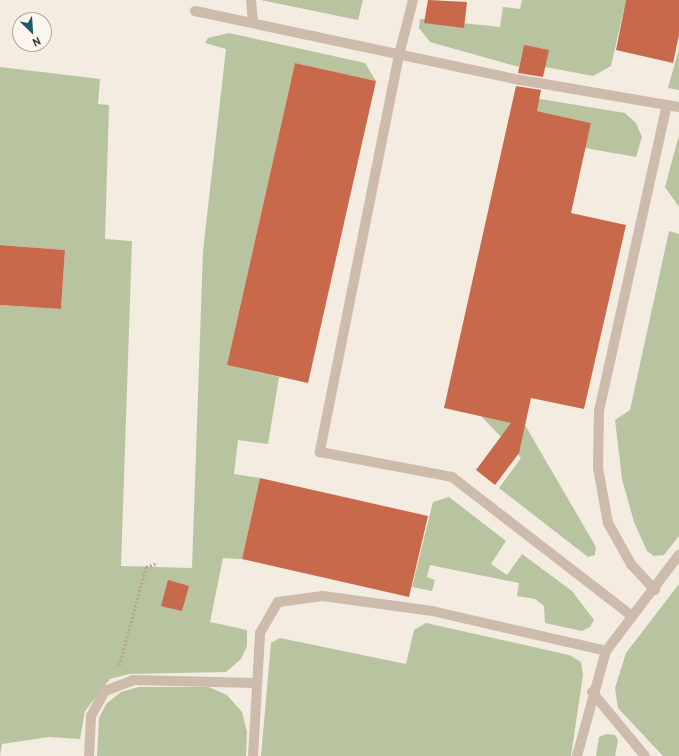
<!DOCTYPE html>
<style>
body{margin:0}
#map{position:relative;width:679px;height:756px;overflow:hidden;background:#f4ebe1;font-family:"PT Sans",sans-serif}
div>[style]{position:absolute}
.green>*{inset:0;background:#b8c4a0}
.building>*{inset:0;background:#c8694b}
.path>*{height:2.5px;margin-top:-1.25px;transform-origin:0;background:repeating-linear-gradient(90deg,#b9a596 0 2px,transparent 0 4px)}
.lane>*{height:10px;margin:-5px;padding:0 5px;transform-origin:5px;border-radius:5px;background:#cdbbac}
span{translate:-50% -50%;white-space:nowrap;text-align:center;line-height:1.15;-webkit-text-stroke:3.5px #fbf5ee;paint-order:stroke}
.north{position:absolute;left:12px;top:12px;width:40px;height:40px;box-sizing:border-box;background:#fbf5ee;border:1px solid #aea6a0;border-radius:50%;rotate:155deg;font-size:11px;font-weight:700;line-height:16px;text-align:center;color:#3b302b}
.north::after{content:'';display:block;margin:auto;width:14px;height:18px;background:#1f5a5e;clip-path:polygon(50% 0,100% 100%,50% 72%,0 100%)}
</style>
<div id="map">
<div class="green">
<div style="clip-path:polygon(261px 0,363px 0,358px 20px)"></div>
<div style="clip-path:polygon(522px 0,626px 0,611px 66px,593px 76px,545px 67px,524px 45px,519px 67px,430px 42px,419px 28px,420px 19px,425px 19px,500px 27px,503px 7px,520px 9px)"></div>
<div style="clip-path:polygon(229px 33px,365px 63px,376px 81px,295px 63px,227px 365px,279px 377px,268px 444px,238px 440px,234px 474px,260px 478px,242px 559px,223px 558px,210px 622px,247px 630px,247px 646px,241px 659px,226px 672px,129px 674px,110px 679px,85px 711px,80px 739px,49px 737px,2px 744px,0 756px,0 305px,61px 309px,65px 250px,0 245px,0 67px,100px 79px,98px 104px,109px 105px,105px 239px,132px 241px,121px 566px,192px 568px,203px 251px,226px 49px,205px 43px,208px 38px)"></div>
<div style="clip-path:polygon(679px 49px,679px 90px,668px 88px)"></div>
<div style="clip-path:polygon(528px 97px,625px 113px,636px 123px,642px 137px,636px 157px,585px 148px,591px 123px,511px 105px,518px 99px)"></div>
<div style="clip-path:polygon(679px 135px,679px 207px,665px 187px)"></div>
<div style="clip-path:polygon(669px 231px,679px 234px,679px 536px,664px 555px,654px 556px,647px 551px,634px 522px,622px 479px,615px 420px,630px 410px)"></div>
<div style="clip-path:polygon(481px 416px,525px 425px,596px 547px,595px 555px,588px 557px,499px 488px,521px 458px)"></div>
<div style="clip-path:polygon(449px 497px,506px 541px,491px 564px,507px 575px,522px 554px,572px 591px,594px 620px,590px 627px,582px 631px,545px 623px,544px 606px,535px 599px,517px 596px,519px 583px,430px 565px,427px 577px,435px 580px,432px 591px,412px 587px,433px 502px)"></div>
<div style="clip-path:polygon(679px 584px,679px 756px,663px 756px,618px 708px,615px 688px,626px 653px)"></div>
<div style="clip-path:polygon(426px 623px,569px 655px,581px 662px,583px 675px,571px 756px,261px 756px,271px 643px,280px 638px,406px 664px,414px 630px)"></div>
<div style="clip-path:polygon(139px 687px,209px 687px,227px 695px,242px 712px,247px 732px,246px 756px,97px 756px,99px 718px,106px 704px,121px 692px)"></div>
<div style="clip-path:polygon(606px 734px,615px 735px,618px 740px,615px 756px,596px 756px,599px 737px)"></div>
</div>
<div class="building">
<div style="clip-path:polygon(428px 0,467px 2px,464px 28px,424px 23px)"></div>
<div style="clip-path:polygon(626px 0,679px 0,679px 35px,673px 63px,616px 50px)"></div>
<div style="clip-path:polygon(524px 45px,549px 50px,543px 77px,518px 73px)"></div>
<div style="clip-path:polygon(295px 63px,376px 81px,308px 383px,227px 365px)"></div>
<div style="clip-path:polygon(516px 86px,541px 90px,537px 111px,591px 123px,571px 213px,626px 225px,584px 409px,531px 398px,519px 453px,495px 485px,476px 470px,511px 423px,444px 408px)"></div>
<div style="clip-path:polygon(0 245px,65px 250px,61px 309px,0 305px)"></div>
<div style="clip-path:polygon(260px 478px,428px 516px,409px 597px,242px 559px)"></div>
<div style="clip-path:polygon(168px 580px,189px 586px,182px 611px,161px 606px)"></div>
</div>
<div class="path">
<div style="left:119px;top:665px;width:102px;rotate:-74.6deg"></div>
<div style="left:146px;top:567px;width:12px;rotate:-20deg"></div>
</div>
<div class="lane">
<div style="left:251px;top:0;width:21px;rotate:85deg"></div>
<div style="left:413px;top:0;width:57px;rotate:104.3deg"></div>
<div style="left:399px;top:55px;width:405px;rotate:101.3deg"></div>
<div style="left:320px;top:452px;width:134px;rotate:10.7deg"></div>
<div style="left:452px;top:477px;width:227px;rotate:37.7deg"></div>
<div style="left:195px;top:11px;width:333px;rotate:12deg"></div>
<div style="left:521px;top:80px;width:160px;rotate:9.7deg"></div>
<div style="left:655px;top:590px;width:35px;rotate:-133deg"></div>
<div style="left:631px;top:564px;width:47px;rotate:-119.3deg"></div>
<div style="left:608px;top:523px;width:56px;rotate:-100.3deg"></div>
<div style="left:598px;top:468px;width:57px;rotate:-89deg"></div>
<div style="left:599px;top:411px;width:313px;rotate:-77.5deg"></div>
<div style="left:592px;top:692px;width:83px;rotate:50.4deg"></div>
<div style="left:89px;top:756px;width:40px;rotate:-87.1deg"></div>
<div style="left:91px;top:716px;width:29px;rotate:-61deg"></div>
<div style="left:105px;top:691px;width:30px;rotate:-21deg"></div>
<div style="left:133px;top:680px;width:123px;rotate:1.4deg"></div>
<div style="left:253px;top:756px;width:123px;rotate:-86.7deg"></div>
<div style="left:260px;top:633px;width:36px;rotate:-60deg"></div>
<div style="left:278px;top:602px;width:45px;rotate:-7.6deg"></div>
<div style="left:323px;top:596px;width:110px;rotate:7.8deg"></div>
<div style="left:432px;top:611px;width:179px;rotate:12.9deg"></div>
<div style="left:606px;top:651px;width:121px;rotate:-52.8deg"></div>
<div style="left:577px;top:756px;width:109px;rotate:-74.6deg"></div>
</div>
<div class="north">N</div>
</div>
